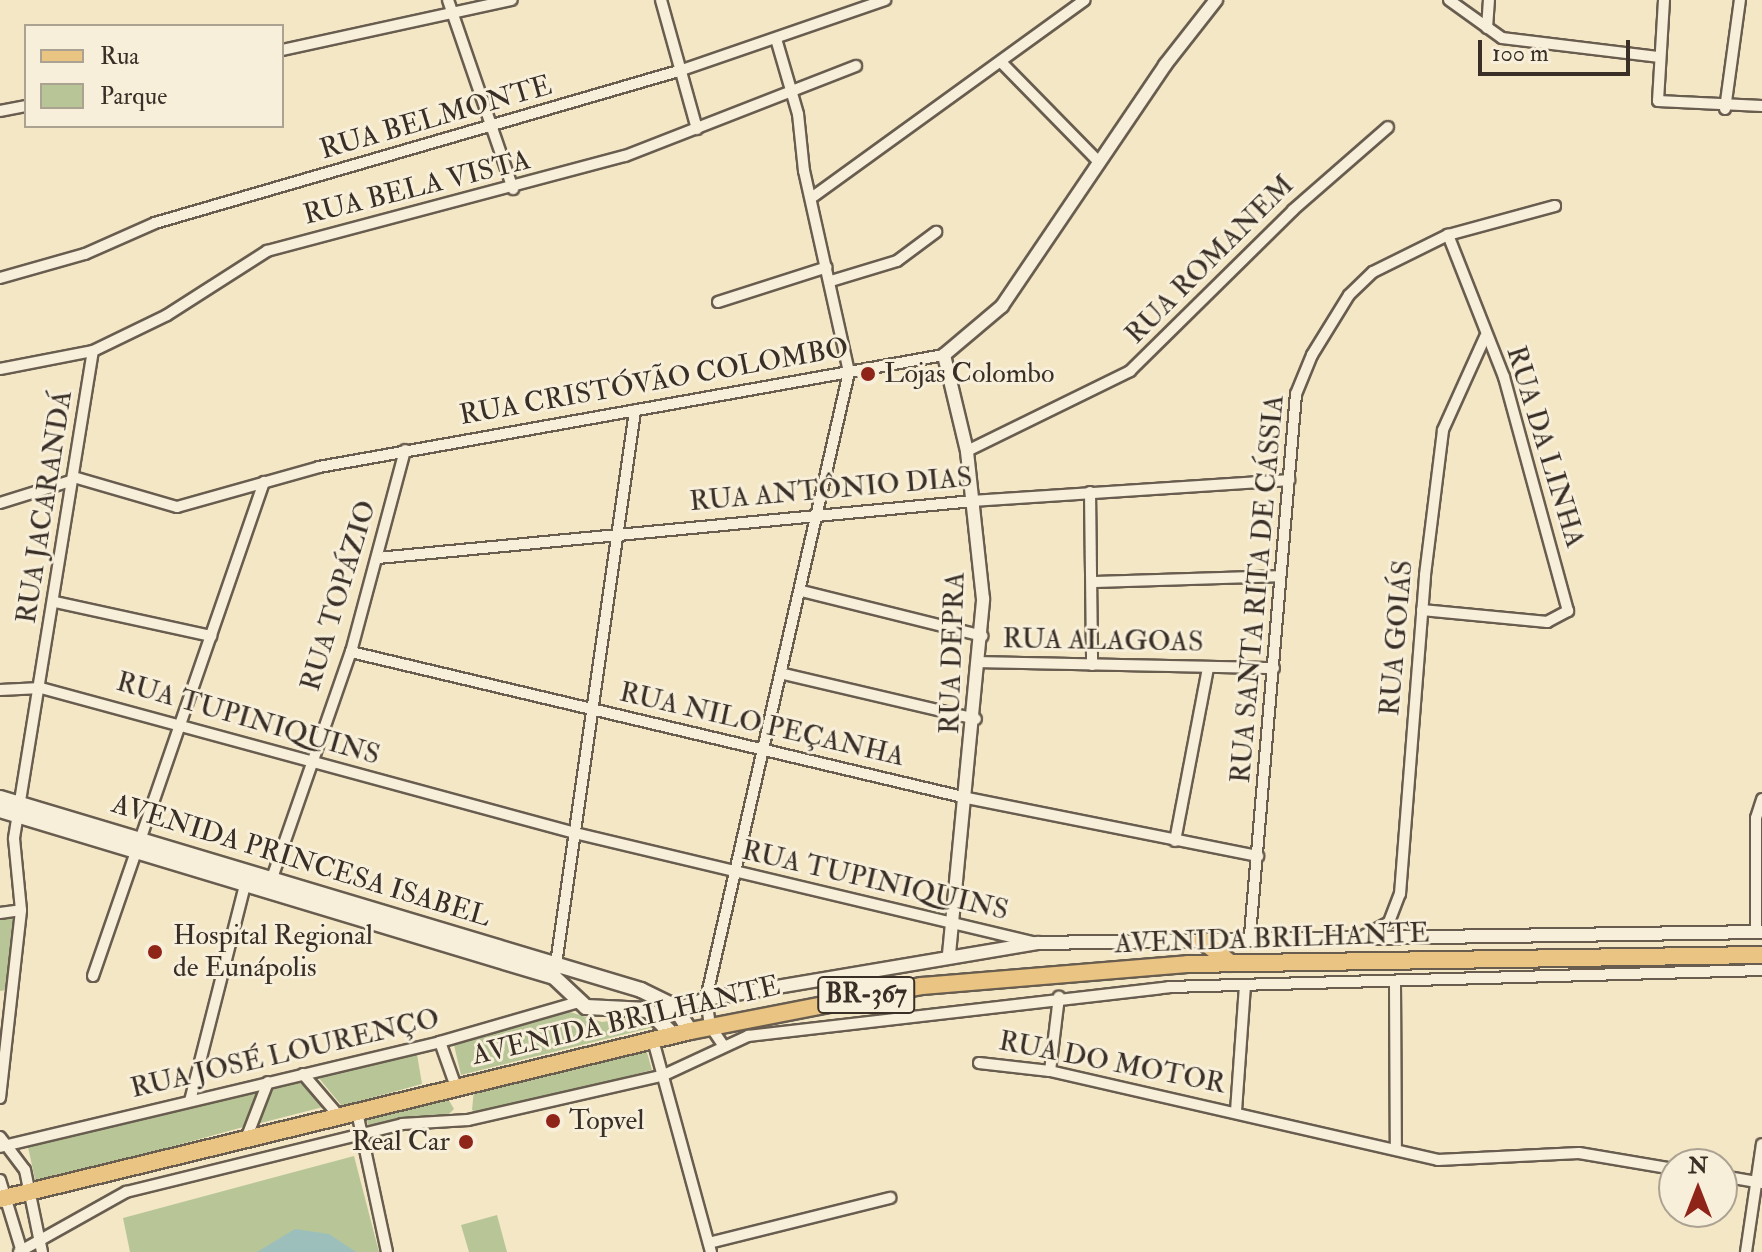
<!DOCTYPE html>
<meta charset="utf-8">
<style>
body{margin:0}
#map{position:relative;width:1762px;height:1252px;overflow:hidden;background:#f4e7c6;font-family:"IM FELL Double Pica",serif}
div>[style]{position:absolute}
.green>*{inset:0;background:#b8c697}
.water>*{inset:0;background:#9dbfbb}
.roads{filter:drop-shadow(2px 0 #685d4f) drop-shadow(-2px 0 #685d4f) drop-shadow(0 2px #685d4f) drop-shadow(0 -2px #685d4f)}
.minor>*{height:10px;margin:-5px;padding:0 5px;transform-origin:5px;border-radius:5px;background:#f8efda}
.tertiary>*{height:12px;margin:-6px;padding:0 6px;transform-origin:6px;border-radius:6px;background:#f8efda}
.secondary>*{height:14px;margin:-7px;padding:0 7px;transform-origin:7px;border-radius:7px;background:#f8efda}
.primary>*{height:16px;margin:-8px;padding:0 8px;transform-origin:8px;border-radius:8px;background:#eac483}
.dots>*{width:22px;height:22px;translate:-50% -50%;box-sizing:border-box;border:4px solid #f8efda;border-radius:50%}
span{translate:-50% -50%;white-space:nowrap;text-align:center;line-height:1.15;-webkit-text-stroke:6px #f8efda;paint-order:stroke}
.shield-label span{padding:2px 6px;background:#f8efda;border:2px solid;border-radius:6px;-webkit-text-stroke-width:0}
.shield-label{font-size:26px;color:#392f27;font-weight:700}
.street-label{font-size:28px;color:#392f27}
.poi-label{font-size:28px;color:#392f27}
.left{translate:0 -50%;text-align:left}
.right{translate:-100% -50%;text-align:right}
.legend{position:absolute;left:24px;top:24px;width:260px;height:104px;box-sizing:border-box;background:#f8efda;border:2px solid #aca292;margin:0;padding:10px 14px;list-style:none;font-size:24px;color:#392f27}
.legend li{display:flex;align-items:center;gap:16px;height:40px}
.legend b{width:40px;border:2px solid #aca292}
.north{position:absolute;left:1658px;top:1148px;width:80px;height:80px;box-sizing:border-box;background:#f8efda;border:2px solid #aca292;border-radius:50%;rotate:0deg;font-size:22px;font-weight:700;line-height:32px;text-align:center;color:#392f27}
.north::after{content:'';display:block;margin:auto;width:28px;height:36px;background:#8f2418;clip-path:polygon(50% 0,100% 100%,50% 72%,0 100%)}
.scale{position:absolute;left:1478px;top:40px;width:152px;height:36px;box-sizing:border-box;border:4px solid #392f27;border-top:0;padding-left:10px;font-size:24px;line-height:28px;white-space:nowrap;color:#392f27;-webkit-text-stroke:6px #f8efda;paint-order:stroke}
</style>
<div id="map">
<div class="green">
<div style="clip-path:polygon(15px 918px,7px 990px,0 991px,0 919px)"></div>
<div style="clip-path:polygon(567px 1011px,602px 1022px,647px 1015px,654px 1027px,461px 1075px,454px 1045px)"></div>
<div style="clip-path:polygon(646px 1049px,652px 1070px,480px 1114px,472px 1110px,474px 1090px)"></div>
<div style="clip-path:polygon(417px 1054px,422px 1084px,342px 1106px,318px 1077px)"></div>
<div style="clip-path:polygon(300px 1082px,323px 1107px,257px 1124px,270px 1088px)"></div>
<div style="clip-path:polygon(261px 1091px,247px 1126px,36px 1184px,28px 1147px)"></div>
<div style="clip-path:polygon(447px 1097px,454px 1109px,448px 1115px,368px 1125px,366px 1116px)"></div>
<div style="clip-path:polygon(354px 1156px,379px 1252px,130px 1252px,123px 1218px)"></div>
<div style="clip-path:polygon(497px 1215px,507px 1252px,469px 1252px,461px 1225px)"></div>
</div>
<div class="water">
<div style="clip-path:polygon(295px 1229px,329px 1234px,356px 1252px,257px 1252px)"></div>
</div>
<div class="roads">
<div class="minor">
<div style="left:448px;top:0;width:200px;rotate:71deg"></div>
<div style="left:661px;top:0;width:134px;rotate:74.4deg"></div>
<div style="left:1449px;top:0;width:65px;rotate:35.6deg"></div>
<div style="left:1502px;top:38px;width:159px;rotate:6.9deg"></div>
<div style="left:1664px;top:0;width:101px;rotate:93.4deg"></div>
<div style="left:1658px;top:101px;width:104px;rotate:2.8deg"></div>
<div style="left:1487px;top:28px;width:28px;rotate:-86deg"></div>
<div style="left:282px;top:50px;width:235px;rotate:-12.3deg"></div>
<div style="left:1001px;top:62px;width:141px;rotate:45.6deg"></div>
<div style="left:1725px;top:109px;width:110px;rotate:-82.2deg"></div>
<div style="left:0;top:111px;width:26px;rotate:-11deg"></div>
<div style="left:814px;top:196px;width:334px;rotate:-35.9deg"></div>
<div style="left:0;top:278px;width:88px;rotate:-15.8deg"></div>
<div style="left:85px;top:254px;width:77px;rotate:-23.9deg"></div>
<div style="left:155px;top:223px;width:549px;rotate:-16.19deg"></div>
<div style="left:682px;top:70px;width:215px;rotate:-19deg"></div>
<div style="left:831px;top:281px;width:69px;rotate:-16.9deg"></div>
<div style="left:897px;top:261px;width:49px;rotate:-36.6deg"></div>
<div style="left:718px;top:302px;width:114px;rotate:-17.8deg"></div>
<div style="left:0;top:369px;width:95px;rotate:-11deg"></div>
<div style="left:93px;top:351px;width:82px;rotate:-25.9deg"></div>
<div style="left:167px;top:315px;width:119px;rotate:-32.6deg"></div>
<div style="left:267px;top:251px;width:370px;rotate:-14.9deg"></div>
<div style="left:625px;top:156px;width:248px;rotate:-21.3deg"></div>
<div style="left:967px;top:451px;width:182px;rotate:-26.1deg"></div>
<div style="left:1130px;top:371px;width:229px;rotate:-44.6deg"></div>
<div style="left:1293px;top:210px;width:126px;rotate:-41.1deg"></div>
<div style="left:77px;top:478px;width:104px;rotate:16.2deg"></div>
<div style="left:177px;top:507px;width:148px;rotate:-15.7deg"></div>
<div style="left:319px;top:467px;width:635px;rotate:-10.16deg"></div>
<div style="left:1090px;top:492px;width:173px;rotate:89.3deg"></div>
<div style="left:0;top:503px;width:73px;rotate:-17.4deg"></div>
<div style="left:378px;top:558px;width:598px;rotate:-5.47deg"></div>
<div style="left:973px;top:501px;width:317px;rotate:-3.8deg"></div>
<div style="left:1092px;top:582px;width:188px;rotate:-1.8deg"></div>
<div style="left:802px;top:591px;width:186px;rotate:14deg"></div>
<div style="left:55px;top:602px;width:160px;rotate:12.3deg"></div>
<div style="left:1422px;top:610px;width:126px;rotate:5.5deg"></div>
<div style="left:1547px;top:622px;width:24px;rotate:-28deg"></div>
<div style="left:1568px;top:611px;width:243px;rotate:-105.3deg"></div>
<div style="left:1504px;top:377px;width:153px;rotate:-111.5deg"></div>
<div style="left:351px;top:652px;width:633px;rotate:13.33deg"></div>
<div style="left:967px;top:798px;width:297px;rotate:11.3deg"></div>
<div style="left:980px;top:662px;width:294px;rotate:1.2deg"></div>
<div style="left:784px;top:674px;width:197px;rotate:13.2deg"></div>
<div style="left:0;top:690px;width:41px;rotate:-2.8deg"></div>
<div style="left:41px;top:688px;width:553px;rotate:15.19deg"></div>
<div style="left:575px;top:833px;width:471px;rotate:13.4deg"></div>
<div style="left:1175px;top:841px;width:176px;rotate:-79.2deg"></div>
<div style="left:270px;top:884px;width:246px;rotate:-70.8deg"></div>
<div style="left:351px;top:652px;width:209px;rotate:-75deg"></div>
<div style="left:0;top:913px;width:21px;rotate:-8deg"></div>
<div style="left:1756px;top:932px;width:114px;rotate:-90deg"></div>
<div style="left:1756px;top:818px;width:20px;rotate:-72deg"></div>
<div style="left:1250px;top:935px;width:543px;rotate:-85.14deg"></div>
<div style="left:1296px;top:394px;width:42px;rotate:-67.7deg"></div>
<div style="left:1312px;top:355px;width:70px;rotate:-58.3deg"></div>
<div style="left:1349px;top:295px;width:33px;rotate:-44deg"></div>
<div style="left:1373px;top:272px;width:84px;rotate:-26.3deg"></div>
<div style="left:1448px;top:235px;width:111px;rotate:-15.2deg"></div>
<div style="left:1365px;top:935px;width:27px;rotate:-28deg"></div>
<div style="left:1389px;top:922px;width:30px;rotate:-69deg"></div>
<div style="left:1400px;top:894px;width:320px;rotate:-85.5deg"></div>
<div style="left:1425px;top:575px;width:146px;rotate:-82.9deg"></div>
<div style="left:1443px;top:430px;width:102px;rotate:-65.7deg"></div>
<div style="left:555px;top:971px;width:566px;rotate:-81.87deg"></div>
<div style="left:93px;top:976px;width:523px;rotate:-70.91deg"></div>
<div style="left:1395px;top:983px;width:164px;rotate:89.7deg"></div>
<div style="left:653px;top:1040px;width:220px;rotate:74.7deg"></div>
<div style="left:440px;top:1042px;width:48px;rotate:70.4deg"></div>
<div style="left:723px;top:1045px;width:23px;rotate:-124deg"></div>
<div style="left:710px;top:1026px;width:27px;rotate:-98deg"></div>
<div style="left:706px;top:999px;width:643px;rotate:-77.15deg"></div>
<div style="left:849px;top:372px;width:206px;rotate:-102.6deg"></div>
<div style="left:804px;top:171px;width:57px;rotate:-96deg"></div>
<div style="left:798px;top:114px;width:78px;rotate:-106.3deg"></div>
<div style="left:979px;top:1063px;width:71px;rotate:6.4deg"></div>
<div style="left:1050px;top:1071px;width:398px;rotate:12.9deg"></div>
<div style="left:1438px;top:1160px;width:141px;rotate:-2.8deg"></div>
<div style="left:1579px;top:1153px;width:96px;rotate:9.6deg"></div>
<div style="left:1050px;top:1071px;width:75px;rotate:-83.1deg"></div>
<div style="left:303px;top:1074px;width:55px;rotate:49.4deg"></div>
<div style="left:0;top:1098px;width:189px;rotate:-83.6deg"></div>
<div style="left:21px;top:910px;width:72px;rotate:-95.6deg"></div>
<div style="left:14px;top:838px;width:493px;rotate:-80.8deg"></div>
<div style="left:190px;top:1101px;width:227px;rotate:-75.7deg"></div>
<div style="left:1236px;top:1111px;width:126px;rotate:-85.9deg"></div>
<div style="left:357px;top:1112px;width:143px;rotate:77.9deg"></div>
<div style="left:0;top:1137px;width:41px;rotate:52.9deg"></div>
<div style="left:25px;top:1170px;width:84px;rotate:78.3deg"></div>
<div style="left:246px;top:1139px;width:61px;rotate:-68.9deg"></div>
<div style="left:0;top:1147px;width:452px;rotate:-13.4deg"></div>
<div style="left:440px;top:1042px;width:145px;rotate:-16.1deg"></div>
<div style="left:1722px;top:1176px;width:41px;rotate:9.9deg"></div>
<div style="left:0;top:1180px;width:75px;rotate:73deg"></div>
<div style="left:709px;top:1243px;width:187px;rotate:-14deg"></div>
<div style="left:19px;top:1252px;width:123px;rotate:-29.3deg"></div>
<div style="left:126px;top:1192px;width:284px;rotate:-13.8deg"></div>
<div style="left:402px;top:1124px;width:66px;rotate:-3.5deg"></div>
<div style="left:468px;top:1120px;width:201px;rotate:-12.9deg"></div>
<div style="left:664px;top:1075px;width:93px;rotate:-24.9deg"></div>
<div style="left:748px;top:1036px;width:424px;rotate:-6.6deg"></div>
<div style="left:1169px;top:987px;width:593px;rotate:-1.64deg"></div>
<div style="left:1746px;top:1252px;width:109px;rotate:-81.6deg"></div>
</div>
<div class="tertiary">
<div style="left:949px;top:954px;width:357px;rotate:-84.5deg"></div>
<div style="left:983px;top:599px;width:149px;rotate:-96.2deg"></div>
<div style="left:967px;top:451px;width:99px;rotate:-103.5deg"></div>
<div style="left:944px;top:355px;width:76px;rotate:-40.2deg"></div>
<div style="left:1002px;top:306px;width:291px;rotate:-55.9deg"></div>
<div style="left:1165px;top:65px;width:83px;rotate:-51.9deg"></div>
<div style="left:658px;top:1015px;width:51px;rotate:-18.4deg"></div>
<div style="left:706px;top:999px;width:336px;rotate:-9.6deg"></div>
<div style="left:1037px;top:943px;width:725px;rotate:-0.87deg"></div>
</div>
<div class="secondary">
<div style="left:0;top:798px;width:669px;rotate:16.67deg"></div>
<div style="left:641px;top:990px;width:37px;rotate:26deg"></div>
<div style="left:674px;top:1006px;width:30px;rotate:57deg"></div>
<div style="left:0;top:810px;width:579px;rotate:16.78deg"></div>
<div style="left:554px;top:977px;width:44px;rotate:43.2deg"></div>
<div style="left:586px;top:1007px;width:62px;rotate:2.8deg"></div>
<div style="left:648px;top:1010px;width:35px;rotate:45deg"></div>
</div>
<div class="primary">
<div style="left:1202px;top:940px;width:36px;rotate:39deg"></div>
<div style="left:0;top:1199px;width:710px;rotate:-13.68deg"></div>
<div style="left:690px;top:1031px;width:235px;rotate:-11deg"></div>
<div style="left:921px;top:986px;width:268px;rotate:-4.7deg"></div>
<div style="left:1188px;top:964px;width:574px;rotate:-0.9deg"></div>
</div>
</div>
<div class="dots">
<div style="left:868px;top:374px;background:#8f2418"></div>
<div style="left:155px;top:952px;background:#8f2418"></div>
<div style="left:553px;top:1121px;background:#8f2418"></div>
<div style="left:466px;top:1142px;background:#8f2418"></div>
</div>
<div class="shield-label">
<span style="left:866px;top:995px">BR-367</span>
</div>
<div class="street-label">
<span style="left:436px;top:118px;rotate:-16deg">RUA BELMONTE</span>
<span style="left:417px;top:188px;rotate:-14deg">RUA BELA VISTA</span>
<span style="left:1210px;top:260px;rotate:-45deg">RUA ROMANEM</span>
<span style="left:654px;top:382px;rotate:-10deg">RUA CRISTÓVÃO COLOMBO</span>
<span style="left:1545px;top:447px;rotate:73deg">RUA DA LINHA</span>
<span style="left:831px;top:490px;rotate:-5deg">RUA ANTÔNIO DIAS</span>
<span style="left:45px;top:507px;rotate:-81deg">RUA JACARANDÁ</span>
<span style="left:1258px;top:589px;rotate:-85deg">RUA SANTA RITA DE CÁSSIA</span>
<span style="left:339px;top:596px;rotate:-73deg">RUA TOPÁZIO</span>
<span style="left:1397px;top:638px;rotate:-85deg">RUA GOIÁS</span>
<span style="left:1103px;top:641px;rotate:1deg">RUA ALAGOAS</span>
<span style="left:953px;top:653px;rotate:-88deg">RUA DEPRA</span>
<span style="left:248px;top:719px;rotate:16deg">RUA TUPINIQUINS</span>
<span style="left:762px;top:725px;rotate:13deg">RUA NILO PEÇANHA</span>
<span style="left:301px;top:861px;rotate:17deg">AVENIDA PRINCESA ISABEL</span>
<span style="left:875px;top:881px;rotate:13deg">RUA TUPINIQUINS</span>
<span style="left:1272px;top:939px;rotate:-2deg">AVENIDA BRILHANTE</span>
<span style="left:626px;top:1021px;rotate:-13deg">AVENIDA BRILHANTE</span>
<span style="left:285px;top:1054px;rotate:-13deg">RUA JOSÉ LOURENÇO</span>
<span style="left:1112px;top:1063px;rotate:11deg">RUA DO MOTOR</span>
</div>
<div class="poi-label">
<span class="left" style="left:884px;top:374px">Lojas Colombo</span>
<span class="left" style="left:173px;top:952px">Hospital Regional<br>de Eunápolis</span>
<span class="left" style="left:569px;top:1121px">Topvel</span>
<span class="right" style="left:450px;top:1142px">Real Car</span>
</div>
<ul class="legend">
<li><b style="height:10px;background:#eac483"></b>Rua</li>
<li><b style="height:22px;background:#b8c697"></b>Parque</li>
</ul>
<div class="north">N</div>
<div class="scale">100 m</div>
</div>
